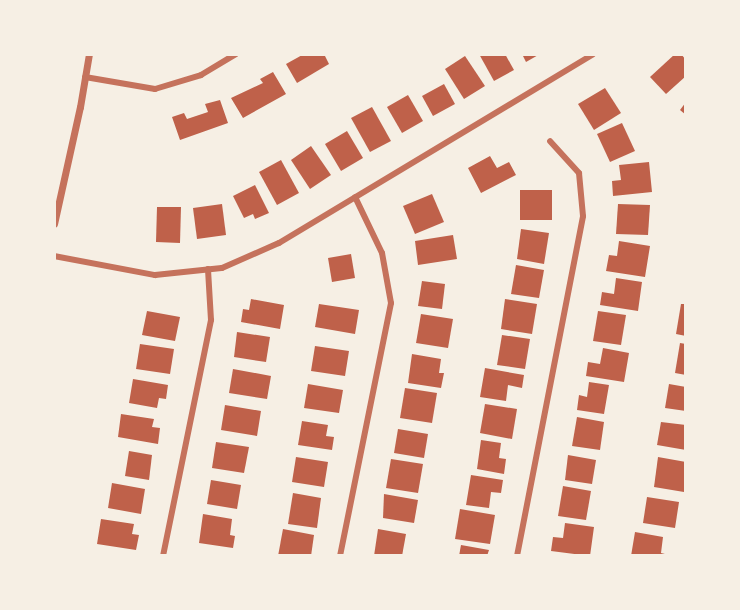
<!DOCTYPE html>
<style>
body{margin:0}
#map{position:relative;width:740px;height:610px;overflow:hidden;background:#f6efe4;font-family:"Titillium Web",sans-serif}
div>[style]{position:absolute}
.building>*{inset:0;background:#bf614a}
.minor>*{height:6px;margin:-3px;padding:0 3px;transform-origin:3px;border-radius:3px;background:#c5725c}
.tertiary>*{height:7px;margin:-3.5px;padding:0 3.5px;transform-origin:3.5px;border-radius:3.5px;background:#c5725c}
span{translate:-50% -50%;white-space:nowrap;text-align:center;line-height:1.15;-webkit-text-stroke:6px #f6efe4;paint-order:stroke}
.frame{position:absolute;inset:0;border:56px solid #f6efe4;pointer-events:none}
</style>
<div id="map">
<div class="building">
<div style="clip-path:polygon(304px 54px,324px 54px,329px 64px,297px 83px,286px 64px)"></div>
<div style="clip-path:polygon(479px 54px,505px 54px,514px 70px,494px 81px)"></div>
<div style="clip-path:polygon(522px 54px,540px 54px,526px 62px)"></div>
<div style="clip-path:polygon(675px 54px,681px 54px,686px 60px,686px 76px,666px 94px,650px 77px)"></div>
<div style="clip-path:polygon(465px 56px,485px 86px,464px 99px,445px 69px)"></div>
<div style="clip-path:polygon(273px 72px,286px 94px,243px 118px,231px 98px,263px 83px,260px 79px)"></div>
<div style="clip-path:polygon(444px 84px,455px 104px,433px 116px,422px 96px)"></div>
<div style="clip-path:polygon(605px 88px,621px 113px,594px 130px,578px 104px)"></div>
<div style="clip-path:polygon(408px 95px,423px 121px,402px 133px,387px 107px)"></div>
<div style="clip-path:polygon(220px 100px,228px 123px,180px 140px,172px 117px,184px 113px,187px 119px,208px 112px,205px 104px)"></div>
<div style="clip-path:polygon(686px 102px,686px 115px,680px 110px)"></div>
<div style="clip-path:polygon(372px 107px,391px 141px,370px 152px,351px 118px)"></div>
<div style="clip-path:polygon(622px 123px,635px 151px,610px 162px,597px 134px)"></div>
<div style="clip-path:polygon(347px 131px,363px 158px,341px 171px,325px 144px)"></div>
<div style="clip-path:polygon(311px 146px,331px 175px,310px 189px,291px 160px)"></div>
<div style="clip-path:polygon(490px 156px,497px 168px,509px 162px,516px 175px,481px 193px,468px 168px)"></div>
<div style="clip-path:polygon(281px 160px,299px 193px,277px 205px,259px 172px)"></div>
<div style="clip-path:polygon(649px 162px,652px 192px,613px 196px,612px 181px,621px 180px,619px 165px)"></div>
<div style="clip-path:polygon(255px 185px,269px 213px,255px 219px,253px 214px,244px 218px,233px 196px)"></div>
<div style="clip-path:polygon(520px 190px,552px 190px,552px 220px,520px 220px)"></div>
<div style="clip-path:polygon(432px 194px,444px 222px,415px 234px,403px 206px)"></div>
<div style="clip-path:polygon(222px 204px,226px 235px,197px 239px,193px 208px)"></div>
<div style="clip-path:polygon(618px 204px,650px 205px,648px 235px,616px 234px)"></div>
<div style="clip-path:polygon(157px 207px,181px 207px,180px 243px,156px 242px)"></div>
<div style="clip-path:polygon(521px 229px,549px 233px,544px 264px,517px 259px)"></div>
<div style="clip-path:polygon(453px 235px,457px 259px,418px 265px,415px 241px)"></div>
<div style="clip-path:polygon(619px 241px,650px 246px,645px 277px,606px 271px,609px 255px,617px 256px)"></div>
<div style="clip-path:polygon(351px 254px,355px 278px,332px 282px,328px 258px)"></div>
<div style="clip-path:polygon(516px 265px,544px 270px,539px 298px,511px 294px)"></div>
<div style="clip-path:polygon(616px 278px,642px 282px,638px 311px,600px 305px,602px 292px,614px 294px)"></div>
<div style="clip-path:polygon(422px 281px,445px 284px,442px 309px,418px 306px)"></div>
<div style="clip-path:polygon(251px 299px,284px 305px,280px 329px,241px 322px,243px 309px,249px 310px)"></div>
<div style="clip-path:polygon(505px 299px,537px 304px,532px 334px,501px 329px)"></div>
<div style="clip-path:polygon(319px 304px,359px 310px,355px 334px,315px 327px)"></div>
<div style="clip-path:polygon(681px 304px,686px 304px,686px 336px,676px 334px)"></div>
<div style="clip-path:polygon(147px 311px,180px 317px,175px 341px,142px 335px)"></div>
<div style="clip-path:polygon(598px 311px,626px 315px,621px 345px,593px 341px)"></div>
<div style="clip-path:polygon(421px 314px,453px 319px,448px 348px,416px 343px)"></div>
<div style="clip-path:polygon(237px 332px,270px 337px,266px 362px,234px 357px)"></div>
<div style="clip-path:polygon(502px 335px,530px 339px,525px 369px,497px 365px)"></div>
<div style="clip-path:polygon(680px 343px,686px 344px,686px 375px,675px 373px)"></div>
<div style="clip-path:polygon(140px 344px,174px 349px,170px 374px,136px 369px)"></div>
<div style="clip-path:polygon(315px 346px,349px 351px,345px 376px,311px 371px)"></div>
<div style="clip-path:polygon(603px 348px,629px 353px,624px 382px,586px 376px,588px 362px,600px 364px)"></div>
<div style="clip-path:polygon(412px 354px,441px 359px,439px 373px,444px 373px,441px 388px,408px 383px)"></div>
<div style="clip-path:polygon(485px 368px,524px 375px,522px 388px,508px 385px,506px 401px,480px 397px)"></div>
<div style="clip-path:polygon(233px 369px,271px 376px,267px 399px,229px 393px)"></div>
<div style="clip-path:polygon(133px 379px,168px 385px,166px 399px,159px 398px,157px 408px,129px 403px)"></div>
<div style="clip-path:polygon(589px 382px,609px 385px,604px 414px,577px 410px,579px 395px,587px 397px)"></div>
<div style="clip-path:polygon(308px 384px,343px 390px,339px 413px,304px 408px)"></div>
<div style="clip-path:polygon(669px 384px,686px 387px,686px 411px,665px 408px)"></div>
<div style="clip-path:polygon(405px 388px,437px 393px,432px 423px,400px 418px)"></div>
<div style="clip-path:polygon(485px 404px,517px 409px,512px 439px,480px 433px)"></div>
<div style="clip-path:polygon(225px 405px,261px 411px,257px 436px,221px 430px)"></div>
<div style="clip-path:polygon(121px 414px,154px 419px,152px 427px,160px 428px,158px 444px,118px 437px)"></div>
<div style="clip-path:polygon(577px 417px,604px 422px,600px 450px,572px 446px)"></div>
<div style="clip-path:polygon(302px 421px,328px 425px,326px 436px,334px 437px,332px 450px,298px 445px)"></div>
<div style="clip-path:polygon(661px 422px,686px 425px,686px 450px,657px 445px)"></div>
<div style="clip-path:polygon(398px 429px,428px 434px,424px 458px,394px 453px)"></div>
<div style="clip-path:polygon(481px 440px,501px 443px,499px 458px,506px 459px,504px 474px,477px 469px)"></div>
<div style="clip-path:polygon(216px 442px,249px 447px,244px 473px,212px 468px)"></div>
<div style="clip-path:polygon(129px 451px,152px 455px,149px 480px,125px 476px)"></div>
<div style="clip-path:polygon(568px 455px,596px 460px,592px 484px,565px 480px)"></div>
<div style="clip-path:polygon(296px 457px,328px 462px,324px 487px,292px 482px)"></div>
<div style="clip-path:polygon(658px 457px,686px 462px,684px 492px,654px 487px)"></div>
<div style="clip-path:polygon(391px 459px,423px 464px,418px 493px,386px 488px)"></div>
<div style="clip-path:polygon(471px 475px,503px 480px,501px 493px,491px 492px,489px 508px,466px 505px)"></div>
<div style="clip-path:polygon(211px 480px,241px 485px,237px 509px,207px 504px)"></div>
<div style="clip-path:polygon(112px 483px,145px 489px,141px 514px,108px 508px)"></div>
<div style="clip-path:polygon(563px 486px,591px 491px,586px 520px,558px 516px)"></div>
<div style="clip-path:polygon(293px 493px,321px 498px,317px 528px,288px 524px)"></div>
<div style="clip-path:polygon(384px 494px,418px 500px,414px 523px,383px 518px)"></div>
<div style="clip-path:polygon(647px 497px,679px 502px,675px 528px,643px 523px)"></div>
<div style="clip-path:polygon(460px 509px,495px 515px,490px 544px,455px 539px)"></div>
<div style="clip-path:polygon(203px 514px,232px 519px,230px 535px,235px 536px,233px 548px,199px 543px)"></div>
<div style="clip-path:polygon(101px 519px,134px 524px,132px 534px,139px 535px,136px 550px,97px 544px)"></div>
<div style="clip-path:polygon(565px 523px,594px 527px,590px 556px,551px 551px,553px 537px,563px 538px)"></div>
<div style="clip-path:polygon(283px 529px,314px 535px,311px 556px,278px 556px)"></div>
<div style="clip-path:polygon(378px 529px,406px 534px,402px 556px,374px 556px)"></div>
<div style="clip-path:polygon(635px 532px,663px 537px,661px 553px,673px 556px,631px 556px)"></div>
<div style="clip-path:polygon(461px 545px,489px 550px,487px 556px,459px 556px)"></div>
</div>
<div class="minor">
<div style="left:85px;top:77px;width:71px;rotate:9.7deg"></div>
<div style="left:155px;top:89px;width:48px;rotate:-16.9deg"></div>
<div style="left:201px;top:75px;width:41px;rotate:-31deg"></div>
<div style="left:54px;top:256px;width:103px;rotate:10.7deg"></div>
<div style="left:155px;top:275px;width:67px;rotate:-6deg"></div>
<div style="left:222px;top:268px;width:62px;rotate:-23.7deg"></div>
<div style="left:279px;top:243px;width:366px;rotate:-31deg"></div>
<div style="left:163px;top:556px;width:241px;rotate:-78.5deg"></div>
<div style="left:211px;top:320px;width:51px;rotate:-93.4deg"></div>
<div style="left:340px;top:556px;width:258px;rotate:-78.6deg"></div>
<div style="left:391px;top:303px;width:51px;rotate:-100.2deg"></div>
<div style="left:382px;top:253px;width:62px;rotate:-115.7deg"></div>
<div style="left:517px;top:556px;width:346px;rotate:-79deg"></div>
<div style="left:583px;top:216px;width:43px;rotate:-95.3deg"></div>
<div style="left:579px;top:173px;width:43px;rotate:-132.2deg"></div>
</div>
<div class="tertiary">
<div style="left:54px;top:224px;width:120px;rotate:-77.5deg"></div>
<div style="left:80px;top:107px;width:54px;rotate:-80.4deg"></div>
</div>
<div class="frame"></div>
</div>
